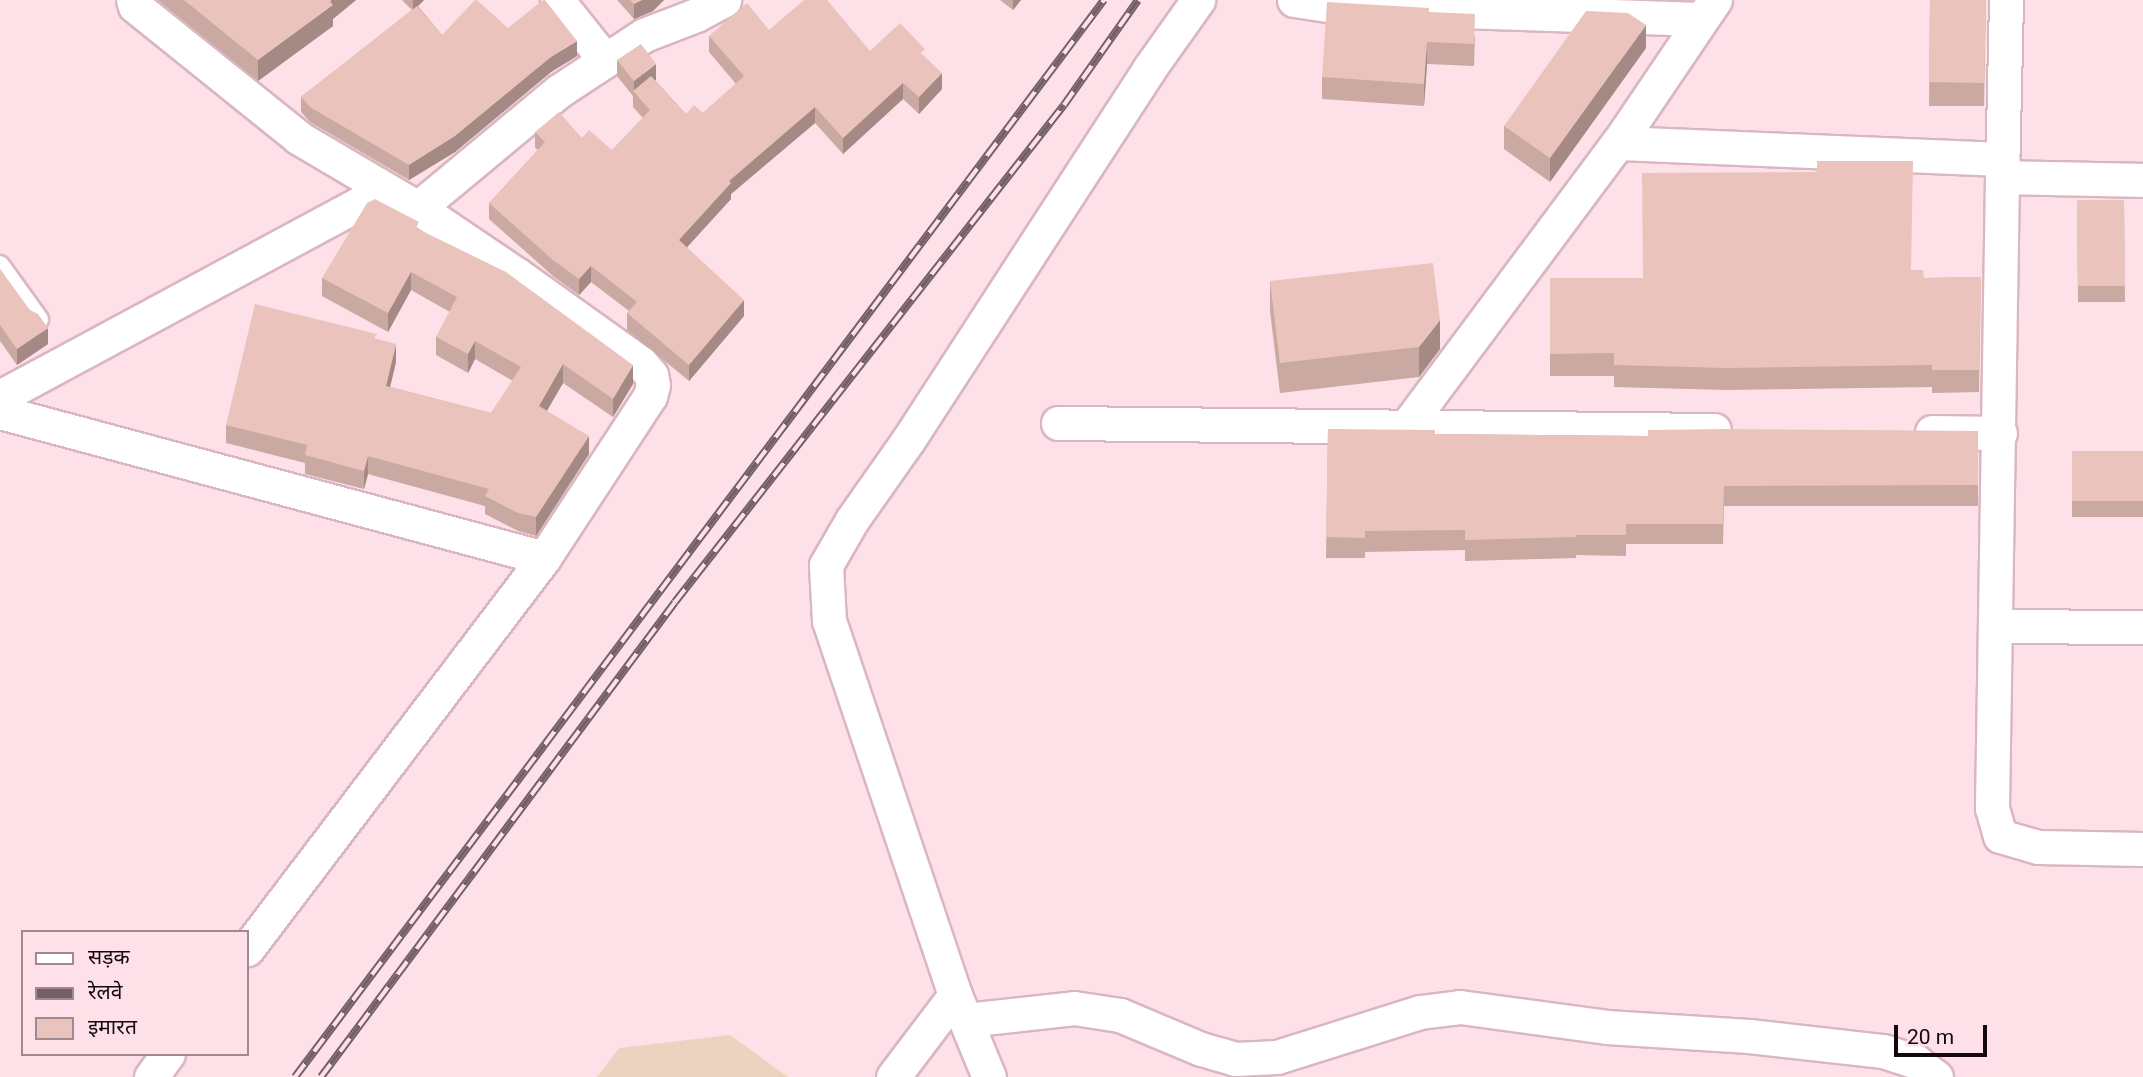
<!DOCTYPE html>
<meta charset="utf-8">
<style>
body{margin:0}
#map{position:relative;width:2143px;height:1077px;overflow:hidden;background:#fde0e8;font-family:Roboto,"Noto Sans Devanagari",sans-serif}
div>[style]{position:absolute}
.green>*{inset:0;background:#ebd4bf}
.roads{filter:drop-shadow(2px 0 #dab7c0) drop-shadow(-2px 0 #dab7c0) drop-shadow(0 2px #dab7c0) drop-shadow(0 -2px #dab7c0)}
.service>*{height:18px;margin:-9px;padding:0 9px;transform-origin:9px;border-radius:9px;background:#fff}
.minor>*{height:33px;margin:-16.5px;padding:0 16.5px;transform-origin:16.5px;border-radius:16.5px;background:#fff}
.rail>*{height:8px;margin-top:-4px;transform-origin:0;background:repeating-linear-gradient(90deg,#fde0e8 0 16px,#746167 0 32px);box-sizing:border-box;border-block:2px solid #746167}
.wall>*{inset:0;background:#c9a9a2}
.shaded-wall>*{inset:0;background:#a48984}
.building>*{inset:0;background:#eac4bc}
span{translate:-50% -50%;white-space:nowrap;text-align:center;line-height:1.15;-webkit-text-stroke:5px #fde0e8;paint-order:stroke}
.legend{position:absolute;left:21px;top:930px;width:228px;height:126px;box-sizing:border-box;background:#fde0e8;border:2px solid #a08a90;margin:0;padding:9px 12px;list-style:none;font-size:21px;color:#15090d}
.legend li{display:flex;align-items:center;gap:14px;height:35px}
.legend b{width:35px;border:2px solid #a08a90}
.scale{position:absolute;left:1894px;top:1025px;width:93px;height:32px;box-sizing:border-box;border:4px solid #15090d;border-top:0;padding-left:9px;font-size:21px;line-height:24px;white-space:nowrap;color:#15090d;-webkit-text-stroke:5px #fde0e8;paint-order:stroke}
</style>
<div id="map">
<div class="green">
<div style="clip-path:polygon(730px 1035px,788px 1077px,597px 1077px,619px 1048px)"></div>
</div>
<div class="roads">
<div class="service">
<div style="left:0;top:265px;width:67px;rotate:54.2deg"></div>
</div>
<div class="minor">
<div style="left:133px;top:0;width:6px;rotate:72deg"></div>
<div style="left:135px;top:6px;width:211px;rotate:38.8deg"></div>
<div style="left:299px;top:138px;width:138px;rotate:30.5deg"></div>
<div style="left:418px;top:208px;width:118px;rotate:34deg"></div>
<div style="left:516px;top:274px;width:153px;rotate:35.5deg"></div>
<div style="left:641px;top:363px;width:16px;rotate:50deg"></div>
<div style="left:651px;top:375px;width:10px;rotate:79deg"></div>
<div style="left:653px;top:385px;width:11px;rotate:105deg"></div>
<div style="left:650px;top:396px;width:194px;rotate:123.2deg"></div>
<div style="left:544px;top:558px;width:491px;rotate:127.2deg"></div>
<div style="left:557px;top:0;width:77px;rotate:51.3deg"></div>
<div style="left:1294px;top:0;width:48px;rotate:8.5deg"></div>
<div style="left:1341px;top:7px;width:360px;rotate:1.9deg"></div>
<div style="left:2006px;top:0;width:177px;rotate:91.3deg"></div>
<div style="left:2002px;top:177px;width:141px;rotate:1.2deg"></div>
<div style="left:1618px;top:143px;width:385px;rotate:2.4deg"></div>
<div style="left:2002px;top:177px;width:631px;rotate:90.91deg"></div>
<div style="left:1992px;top:808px;width:29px;rotate:74deg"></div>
<div style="left:2000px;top:836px;width:40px;rotate:16deg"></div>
<div style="left:2038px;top:847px;width:105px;rotate:1.1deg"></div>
<div style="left:418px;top:208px;width:183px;rotate:-39.7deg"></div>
<div style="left:559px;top:91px;width:102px;rotate:-33.4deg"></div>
<div style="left:644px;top:35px;width:56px;rotate:-21deg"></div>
<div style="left:696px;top:15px;width:32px;rotate:-28deg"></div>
<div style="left:0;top:397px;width:436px;rotate:-28.3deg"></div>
<div style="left:0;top:412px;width:563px;rotate:15.02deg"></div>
<div style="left:1058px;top:423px;width:656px;rotate:0.61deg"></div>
<div style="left:1406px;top:427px;width:354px;rotate:-53.3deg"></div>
<div style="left:1618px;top:143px;width:173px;rotate:-55.9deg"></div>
<div style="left:1932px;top:432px;width:68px;rotate:0.8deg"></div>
<div style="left:1996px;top:626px;width:147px;rotate:0.4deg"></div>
<div style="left:966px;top:1020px;width:109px;rotate:-6.3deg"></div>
<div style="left:1074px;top:1008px;width:47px;rotate:8.7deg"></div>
<div style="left:1120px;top:1015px;width:88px;rotate:22.8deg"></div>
<div style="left:1201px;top:1049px;width:35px;rotate:16deg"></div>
<div style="left:1235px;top:1059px;width:42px;rotate:-2.7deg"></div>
<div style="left:1277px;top:1057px;width:150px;rotate:-17.5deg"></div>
<div style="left:1420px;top:1012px;width:40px;rotate:-7.1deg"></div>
<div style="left:1460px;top:1007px;width:148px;rotate:7.7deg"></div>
<div style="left:1607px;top:1027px;width:142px;rotate:3.6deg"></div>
<div style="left:1749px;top:1036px;width:135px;rotate:6.4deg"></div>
<div style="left:1883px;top:1051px;width:35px;rotate:18deg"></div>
<div style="left:1916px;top:1062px;width:25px;rotate:37deg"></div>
<div style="left:151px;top:1077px;width:29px;rotate:-54deg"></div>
<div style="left:893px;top:1077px;width:103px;rotate:-52.9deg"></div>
<div style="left:989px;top:1077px;width:89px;rotate:-112.5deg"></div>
<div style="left:955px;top:995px;width:395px;rotate:-108.6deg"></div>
<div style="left:829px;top:621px;width:56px;rotate:-93.1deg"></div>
<div style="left:826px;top:565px;width:52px;rotate:-60deg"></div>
<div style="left:852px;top:520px;width:99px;rotate:-54.9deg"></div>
<div style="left:909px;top:439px;width:441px;rotate:-57deg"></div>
<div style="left:1149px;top:69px;width:85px;rotate:-54.6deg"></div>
</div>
</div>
<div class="rail">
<div style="left:295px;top:1077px;width:1347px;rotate:-53.09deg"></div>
<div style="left:321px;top:1077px;width:592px;rotate:-53.3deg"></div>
<div style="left:675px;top:602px;width:631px;rotate:-51.95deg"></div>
<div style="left:1064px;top:105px;width:128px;rotate:-54.8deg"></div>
</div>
<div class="wall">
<div style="clip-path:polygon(158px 0,356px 0,333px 19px,333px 26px,258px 81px)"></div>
<div style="clip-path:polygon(402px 0,424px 0,418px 6px,442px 35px,508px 28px,577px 56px,551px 72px,455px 152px,409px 180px,310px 122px,301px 112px,301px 97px,412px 10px)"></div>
<div style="clip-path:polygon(617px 0,664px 0,653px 11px,634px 19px)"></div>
<div style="clip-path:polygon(1000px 0,1021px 0,1013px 10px)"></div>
<div style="clip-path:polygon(1930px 0,1986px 0,1984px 106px,1929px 106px)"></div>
<div style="clip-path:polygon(1429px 12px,1475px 36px,1474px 66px,1427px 64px,1424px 106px,1322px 99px,1322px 77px)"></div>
<div style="clip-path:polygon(769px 30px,870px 51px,925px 58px,942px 89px,919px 114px,903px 99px,843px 154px,815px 123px,731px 194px,731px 199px,687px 247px,744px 316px,689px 381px,627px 330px,627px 313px,629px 311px,591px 282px,579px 295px,553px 276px,489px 219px,489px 203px,538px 150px,535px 148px,535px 132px,582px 138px,612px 150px,643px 118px,633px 107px,633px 96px,617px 76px,617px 60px,656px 80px,655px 80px,686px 114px,703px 113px,736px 84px,709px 52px,709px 36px)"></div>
<div style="clip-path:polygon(1646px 48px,1550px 182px,1504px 149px,1504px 126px)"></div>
<div style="clip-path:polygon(2077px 200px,2124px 200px,2125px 302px,2078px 302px)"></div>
<div style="clip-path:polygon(419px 229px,633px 384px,613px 417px,563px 383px,547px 411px,589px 454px,536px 536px,518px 531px,485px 514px,485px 506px,368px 474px,364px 489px,305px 474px,305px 463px,226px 443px,226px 425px,377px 339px,396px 362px,390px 387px,491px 413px,513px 381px,475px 359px,468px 373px,436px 355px,436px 337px,450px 312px,411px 290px,388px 332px,322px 296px,322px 278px)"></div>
<div style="clip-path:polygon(0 269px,48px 344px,17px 365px,0 341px)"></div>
<div style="clip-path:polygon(1912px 270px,1924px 278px,1981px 277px,1979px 392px,1932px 393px,1932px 387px,1727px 390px,1614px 387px,1614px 376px,1550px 376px,1550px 278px,1643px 278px)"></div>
<div style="clip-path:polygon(1270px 281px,1440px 349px,1419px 377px,1280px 393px,1270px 311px)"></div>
<div style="clip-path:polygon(1328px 429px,1435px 434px,1648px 436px,1978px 431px,1978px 506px,1724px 506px,1723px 544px,1626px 544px,1626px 556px,1576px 555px,1576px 558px,1465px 561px,1465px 550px,1365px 552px,1365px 558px,1326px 558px)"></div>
<div style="clip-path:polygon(2072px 451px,2143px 451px,2143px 517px,2072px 517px)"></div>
</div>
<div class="shaded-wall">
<div style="clip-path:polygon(332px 0,356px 0,333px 19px,333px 26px,258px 81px,258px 60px)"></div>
<div style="clip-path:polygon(413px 0,424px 0,413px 11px)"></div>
<div style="clip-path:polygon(642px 0,664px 0,653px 11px,634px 19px,634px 4px)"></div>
<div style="clip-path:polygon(1013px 0,1021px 0,1013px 10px)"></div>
<div style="clip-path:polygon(1646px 25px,1646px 48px,1550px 182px,1550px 158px)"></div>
<div style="clip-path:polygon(577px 41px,577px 56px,551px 72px,455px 152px,409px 180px,409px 165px,551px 57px)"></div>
<div style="clip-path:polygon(1427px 42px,1427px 64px,1424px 106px,1424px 84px)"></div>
<div style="clip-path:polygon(656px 64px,656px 80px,637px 95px,634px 92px,634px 81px)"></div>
<div style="clip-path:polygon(942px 73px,942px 89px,919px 114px,919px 97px)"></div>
<div style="clip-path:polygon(903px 83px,903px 99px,843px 154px,843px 138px)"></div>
<div style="clip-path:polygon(815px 107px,815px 123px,731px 194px,731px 199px,679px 256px,679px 240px,729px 181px)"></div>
<div style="clip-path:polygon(591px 266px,591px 282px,579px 295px,579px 279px)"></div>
<div style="clip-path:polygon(411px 272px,411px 290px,388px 332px,388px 313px)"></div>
<div style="clip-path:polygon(744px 300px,744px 316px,689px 381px,689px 365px)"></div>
<div style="clip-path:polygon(1440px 320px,1440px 349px,1419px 377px,1419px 347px)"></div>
<div style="clip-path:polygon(48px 328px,48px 344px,17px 365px,17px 349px)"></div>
<div style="clip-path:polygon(475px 341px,475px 359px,468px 373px,468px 354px)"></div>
<div style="clip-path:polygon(396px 344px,396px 362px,386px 404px,386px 386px)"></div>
<div style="clip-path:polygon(563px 364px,563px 383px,539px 424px,539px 406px)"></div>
<div style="clip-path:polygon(633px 365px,633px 384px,613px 417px,613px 399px)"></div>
<div style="clip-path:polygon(589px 436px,589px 454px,536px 536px,536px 517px)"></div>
<div style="clip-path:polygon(368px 456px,368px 474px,364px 489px,364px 471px)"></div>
</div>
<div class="building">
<div style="clip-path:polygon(184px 0,332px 0,330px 1px,333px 5px,258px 60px)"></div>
<div style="clip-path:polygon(475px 0,477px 0,508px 28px,543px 0,545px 0,577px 41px,551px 57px,455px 136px,409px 165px,310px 107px,301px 97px,417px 6px,442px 35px)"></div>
<div style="clip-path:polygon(630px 0,642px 0,634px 4px)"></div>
<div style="clip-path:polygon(804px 0,827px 0,870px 51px,900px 23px,925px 49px,921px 53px,942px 73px,919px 97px,903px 83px,843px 138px,815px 107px,729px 181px,731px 183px,679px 240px,744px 300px,689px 365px,627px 313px,637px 302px,591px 266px,579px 279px,553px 260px,489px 203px,545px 142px,535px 132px,559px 112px,582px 138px,589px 130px,612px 150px,650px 110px,633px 91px,651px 76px,686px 114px,694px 105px,703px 113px,744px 76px,709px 36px,747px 3px,769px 30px)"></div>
<div style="clip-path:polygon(1930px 0,1986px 0,1984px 83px,1929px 82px)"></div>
<div style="clip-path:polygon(1327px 2px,1429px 8px,1429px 12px,1475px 14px,1474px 44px,1427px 42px,1424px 84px,1322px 77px)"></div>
<div style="clip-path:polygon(1586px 11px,1628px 13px,1646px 25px,1550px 158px,1504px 126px)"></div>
<div style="clip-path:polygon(641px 44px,656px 64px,634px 81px,617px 60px)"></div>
<div style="clip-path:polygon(1817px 161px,1913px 161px,1911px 270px,1923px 270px,1924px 278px,1981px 277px,1979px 370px,1932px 370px,1932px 365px,1727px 368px,1614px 365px,1614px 353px,1550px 354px,1550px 278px,1643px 278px,1642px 173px,1817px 172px)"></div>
<div style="clip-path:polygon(375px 199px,419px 222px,416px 228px,506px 272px,633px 365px,613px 399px,563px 364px,539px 406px,589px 436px,536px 517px,518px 513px,485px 496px,489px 489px,368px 456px,364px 471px,305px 455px,307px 445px,226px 425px,255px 304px,377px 334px,374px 338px,396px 344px,386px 386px,491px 413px,521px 367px,475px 341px,468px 354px,436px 337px,457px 297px,411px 272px,388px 313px,322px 278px,367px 203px)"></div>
<div style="clip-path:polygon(2077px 200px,2124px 200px,2125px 286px,2078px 286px)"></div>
<div style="clip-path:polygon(1433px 263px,1440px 320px,1419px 347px,1280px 363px,1270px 281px)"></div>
<div style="clip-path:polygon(0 269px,30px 310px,38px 314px,48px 328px,17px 349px,0 325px)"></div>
<div style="clip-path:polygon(1328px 429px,1435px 430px,1435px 434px,1648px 436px,1648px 430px,1727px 429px,1978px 431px,1978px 485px,1724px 486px,1723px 524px,1626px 524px,1626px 535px,1576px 535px,1576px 537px,1465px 540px,1465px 530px,1365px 531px,1365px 538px,1326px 537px)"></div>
<div style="clip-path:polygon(2072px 451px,2143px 451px,2143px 501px,2072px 501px)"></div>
</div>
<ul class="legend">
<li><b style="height:9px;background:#fff"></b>सड़क</li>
<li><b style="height:9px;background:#746167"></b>रेलवे</li>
<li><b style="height:19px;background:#eac4bc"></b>इमारत</li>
</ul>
<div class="scale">20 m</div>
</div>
